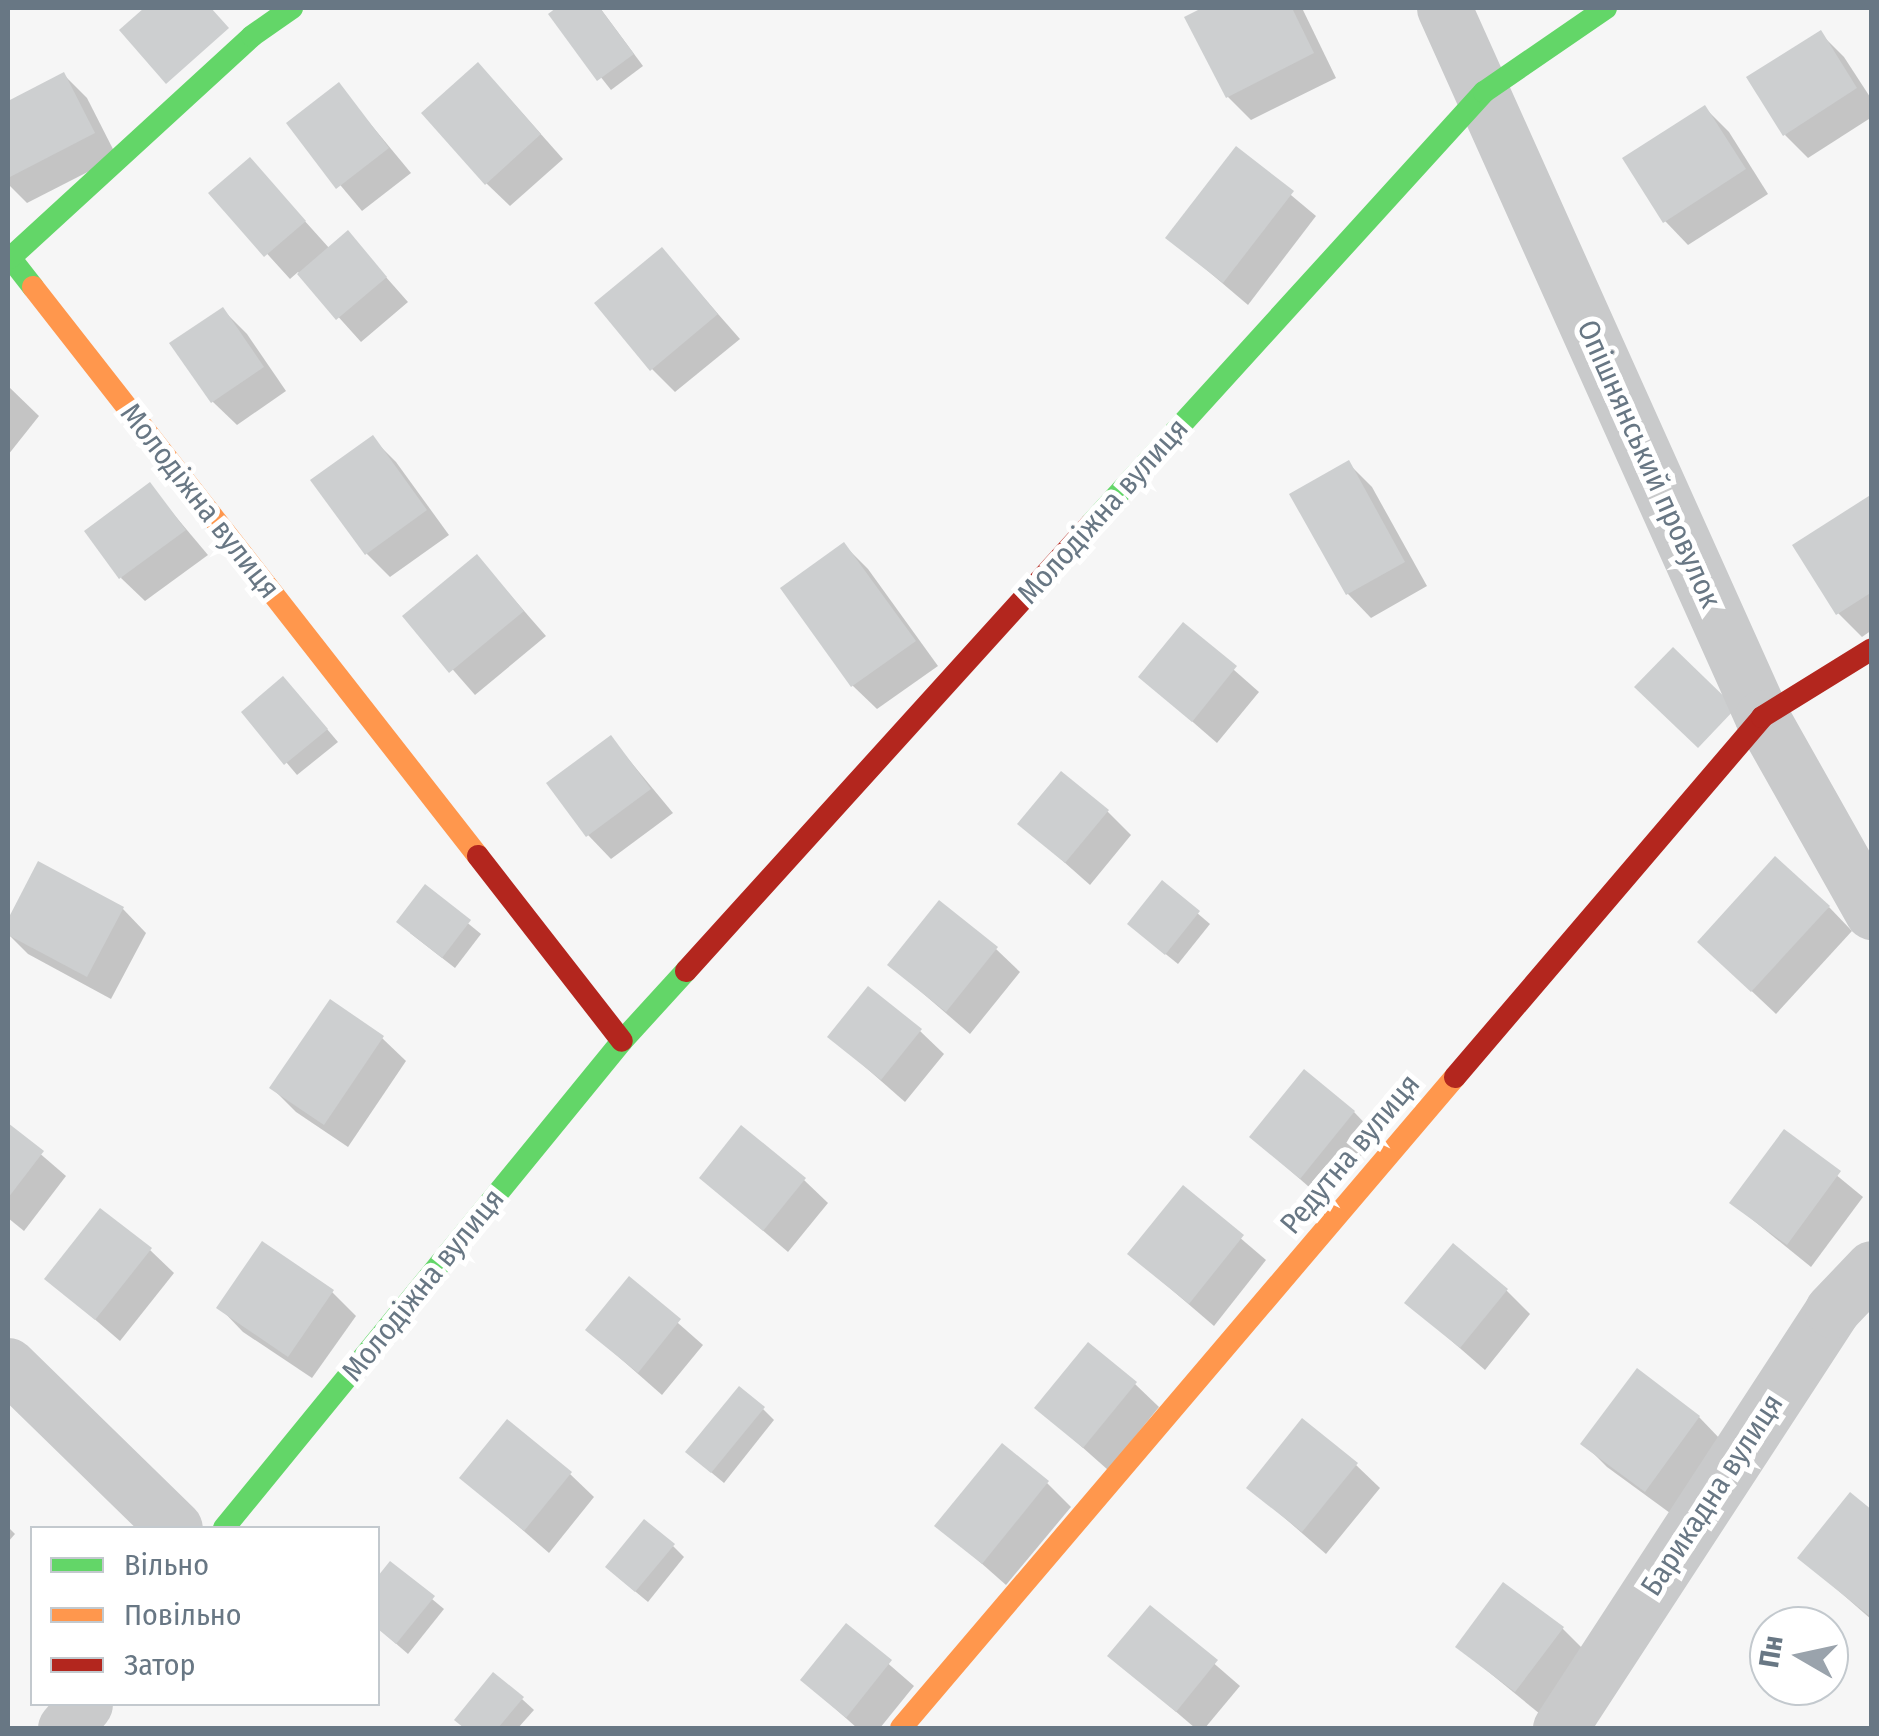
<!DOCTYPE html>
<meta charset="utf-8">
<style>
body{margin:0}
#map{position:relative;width:1879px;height:1736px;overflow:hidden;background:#f6f6f6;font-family:"Fira Sans Condensed",sans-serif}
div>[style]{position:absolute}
.shadow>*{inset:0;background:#0003}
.building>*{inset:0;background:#cdcfd0}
.street>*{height:55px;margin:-27.5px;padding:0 27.5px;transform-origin:27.5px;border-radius:27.5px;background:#c9cacb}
.fast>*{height:22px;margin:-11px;padding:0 11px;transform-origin:11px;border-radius:11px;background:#63d668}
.slow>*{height:22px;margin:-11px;padding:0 11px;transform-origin:11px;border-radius:11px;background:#ff974d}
.jam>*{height:22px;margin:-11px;padding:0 11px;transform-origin:11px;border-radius:11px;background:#b3261e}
span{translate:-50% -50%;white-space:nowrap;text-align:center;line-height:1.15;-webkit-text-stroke:10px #fff;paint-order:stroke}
.street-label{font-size:30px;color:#687784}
.frame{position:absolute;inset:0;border:10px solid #687784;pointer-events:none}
.legend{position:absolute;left:30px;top:1526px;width:350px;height:180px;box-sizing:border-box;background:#fff;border:2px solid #c3c9ce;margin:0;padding:12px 18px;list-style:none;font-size:30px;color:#687784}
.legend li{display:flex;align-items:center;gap:20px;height:50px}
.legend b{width:50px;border:2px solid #c3c9ce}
.north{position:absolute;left:1749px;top:1606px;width:100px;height:100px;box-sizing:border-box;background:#fff;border:2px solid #c3c9ce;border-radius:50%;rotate:279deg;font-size:28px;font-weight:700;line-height:40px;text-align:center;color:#687784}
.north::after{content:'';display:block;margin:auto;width:35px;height:45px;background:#9aa3ac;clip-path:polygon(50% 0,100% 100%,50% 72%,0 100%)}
</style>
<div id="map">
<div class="shadow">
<div style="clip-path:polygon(560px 8px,600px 8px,643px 66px,611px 90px,551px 14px)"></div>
<div style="clip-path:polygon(1208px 8px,1302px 8px,1336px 78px,1251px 120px,1228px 97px,1188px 18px)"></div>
<div style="clip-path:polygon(1820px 33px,1844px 57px,1872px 100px,1872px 117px,1808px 158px,1785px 135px)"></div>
<div style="clip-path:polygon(64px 75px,87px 98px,117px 157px,27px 203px,8px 184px,8px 104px)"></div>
<div style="clip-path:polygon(339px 86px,411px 173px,362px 211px,289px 124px)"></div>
<div style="clip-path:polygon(501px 89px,563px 159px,510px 206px,486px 183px)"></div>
<div style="clip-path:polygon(1705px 108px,1729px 132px,1768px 194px,1688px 245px,1665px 221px)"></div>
<div style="clip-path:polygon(1237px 150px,1316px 216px,1248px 305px,1169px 238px)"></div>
<div style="clip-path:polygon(250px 160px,330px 249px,348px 234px,408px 302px,361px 342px,298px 272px,290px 279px,212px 193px)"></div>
<div style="clip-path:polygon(662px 250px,740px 339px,675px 392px,652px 369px)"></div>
<div style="clip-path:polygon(223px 310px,247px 334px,286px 391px,237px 425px,213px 402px,173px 344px)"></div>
<div style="clip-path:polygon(8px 386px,39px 416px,8px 455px)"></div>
<div style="clip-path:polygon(372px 438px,396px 462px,449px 535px,390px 577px,367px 554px)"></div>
<div style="clip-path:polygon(1349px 464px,1372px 487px,1427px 586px,1371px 618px,1348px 594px)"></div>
<div style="clip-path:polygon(150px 486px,208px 555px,145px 601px,121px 578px)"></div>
<div style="clip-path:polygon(1872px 497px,1872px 630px,1862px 637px,1838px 613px)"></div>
<div style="clip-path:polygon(844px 545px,868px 569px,938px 666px,877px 709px,853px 686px,783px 589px)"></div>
<div style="clip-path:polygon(477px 557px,546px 636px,475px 695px,406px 616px)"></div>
<div style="clip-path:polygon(1183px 625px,1259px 692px,1217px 743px,1141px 677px)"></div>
<div style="clip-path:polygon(294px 690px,338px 742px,297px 775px,244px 712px)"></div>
<div style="clip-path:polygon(611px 738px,673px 813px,611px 859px,588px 835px)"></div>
<div style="clip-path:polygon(1107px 811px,1131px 835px,1090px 885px,1021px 824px)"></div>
<div style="clip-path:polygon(39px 864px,123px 909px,146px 933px,111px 999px,28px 954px,8px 934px,8px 925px)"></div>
<div style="clip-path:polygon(1162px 883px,1210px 924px,1178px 964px,1142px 935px)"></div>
<div style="clip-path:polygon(425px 888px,481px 934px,455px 968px,410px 933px)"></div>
<div style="clip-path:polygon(1829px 907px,1852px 931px,1776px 1014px,1724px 965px)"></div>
<div style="clip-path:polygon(996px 949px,1020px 972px,970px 1034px,890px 965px)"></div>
<div style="clip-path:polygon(920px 1031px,944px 1054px,905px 1102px,831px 1037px)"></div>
<div style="clip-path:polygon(382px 1038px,406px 1061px,348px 1147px,296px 1112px,272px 1088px)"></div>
<div style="clip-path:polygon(1354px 1112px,1377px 1136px,1325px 1201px,1252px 1137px)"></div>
<div style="clip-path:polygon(8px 1126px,66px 1176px,24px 1231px,8px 1218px)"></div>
<div style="clip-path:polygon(1784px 1132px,1863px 1197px,1811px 1267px,1732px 1203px)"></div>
<div style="clip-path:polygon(702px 1178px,804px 1180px,828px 1203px,788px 1252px)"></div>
<div style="clip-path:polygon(1183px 1189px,1266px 1260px,1214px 1326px,1130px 1254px)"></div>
<div style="clip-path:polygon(150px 1250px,174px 1273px,120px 1341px,48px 1279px)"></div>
<div style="clip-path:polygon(629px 1280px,703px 1345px,662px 1395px,588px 1330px)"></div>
<div style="clip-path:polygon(1506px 1290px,1530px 1314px,1485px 1370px,1408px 1303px)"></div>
<div style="clip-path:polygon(332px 1292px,356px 1316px,312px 1378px,243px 1332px,220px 1308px)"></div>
<div style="clip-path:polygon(1135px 1384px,1159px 1407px,1108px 1470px,1038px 1408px)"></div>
<div style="clip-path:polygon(763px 1409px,774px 1420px,724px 1483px,700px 1463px)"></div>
<div style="clip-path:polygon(1699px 1417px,1722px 1441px,1670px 1513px,1607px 1467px,1584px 1444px)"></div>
<div style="clip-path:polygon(1356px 1465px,1380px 1488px,1326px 1554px,1249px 1487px)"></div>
<div style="clip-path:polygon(570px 1474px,594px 1497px,549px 1553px,463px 1478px)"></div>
<div style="clip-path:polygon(1047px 1483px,1071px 1507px,1006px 1585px,938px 1525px)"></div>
<div style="clip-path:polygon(1872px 1513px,1872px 1620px,1801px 1558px)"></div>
<div style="clip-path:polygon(8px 1527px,15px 1534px,8px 1542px)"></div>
<div style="clip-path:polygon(673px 1546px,684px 1557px,648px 1602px,619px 1578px)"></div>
<div style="clip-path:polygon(390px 1564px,444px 1609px,408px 1654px,378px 1628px,378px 1580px)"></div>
<div style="clip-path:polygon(1150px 1608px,1240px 1686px,1205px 1728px,1195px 1728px,1111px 1656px)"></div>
<div style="clip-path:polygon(846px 1627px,914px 1686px,880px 1728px,857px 1728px,803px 1680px)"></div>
<div style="clip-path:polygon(1562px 1628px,1586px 1652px,1540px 1714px,1458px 1647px)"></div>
<div style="clip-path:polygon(522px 1699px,534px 1710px,518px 1728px,466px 1728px,457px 1720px)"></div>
</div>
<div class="building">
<div style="clip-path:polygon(144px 8px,211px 8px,229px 28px,166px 84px,119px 30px)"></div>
<div style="clip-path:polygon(556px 8px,600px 8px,634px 54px,597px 81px,548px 14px)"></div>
<div style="clip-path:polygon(1202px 8px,1292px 8px,1314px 53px,1226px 98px,1184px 17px)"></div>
<div style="clip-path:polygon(1821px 30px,1857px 88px,1783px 136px,1746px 77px)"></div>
<div style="clip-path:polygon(478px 62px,541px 134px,485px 185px,421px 113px)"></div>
<div style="clip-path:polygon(64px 72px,95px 133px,8px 178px,8px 101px)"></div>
<div style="clip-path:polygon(339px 82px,389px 148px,336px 189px,286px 123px)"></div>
<div style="clip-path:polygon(1705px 105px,1746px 169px,1663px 223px,1622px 158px)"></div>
<div style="clip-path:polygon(1236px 146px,1294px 191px,1223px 283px,1165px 238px)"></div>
<div style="clip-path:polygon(250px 157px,306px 221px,264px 257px,208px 193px)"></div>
<div style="clip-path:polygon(348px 230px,387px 277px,336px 320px,297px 274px)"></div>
<div style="clip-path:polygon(662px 247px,718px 314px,650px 371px,594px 303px)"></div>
<div style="clip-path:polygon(223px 307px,264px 367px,211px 403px,169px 343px)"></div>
<div style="clip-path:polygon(373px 435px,427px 510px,365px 555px,310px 480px)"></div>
<div style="clip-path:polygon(1349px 460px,1405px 562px,1346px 595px,1289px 494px)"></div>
<div style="clip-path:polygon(150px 482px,186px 530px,119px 579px,84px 531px)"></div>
<div style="clip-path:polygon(1872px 494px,1872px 592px,1836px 615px,1792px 545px)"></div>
<div style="clip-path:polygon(844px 542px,916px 641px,851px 687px,780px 588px)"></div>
<div style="clip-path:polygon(477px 554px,524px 611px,449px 673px,402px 616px)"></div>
<div style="clip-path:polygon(1183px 622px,1237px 666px,1192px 722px,1138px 677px)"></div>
<div style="clip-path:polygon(1673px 647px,1736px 708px,1698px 748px,1634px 687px)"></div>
<div style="clip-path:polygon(283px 676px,328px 729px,284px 765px,241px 712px)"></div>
<div style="clip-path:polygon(611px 735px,651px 789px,586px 837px,546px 783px)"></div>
<div style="clip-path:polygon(1061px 771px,1109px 810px,1065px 863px,1017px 824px)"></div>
<div style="clip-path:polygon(1775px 856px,1830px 906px,1751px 992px,1697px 942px)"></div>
<div style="clip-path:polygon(38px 861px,124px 907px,87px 977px,8px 935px,8px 919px)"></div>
<div style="clip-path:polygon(1162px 880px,1200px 911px,1165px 955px,1127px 924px)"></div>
<div style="clip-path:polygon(425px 884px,471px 920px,442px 958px,396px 922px)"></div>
<div style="clip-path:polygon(939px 900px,998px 947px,946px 1012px,887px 965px)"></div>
<div style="clip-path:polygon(868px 986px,922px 1029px,881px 1080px,827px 1037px)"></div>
<div style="clip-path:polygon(330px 999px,384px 1036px,324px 1125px,269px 1088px)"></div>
<div style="clip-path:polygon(1304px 1069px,1355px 1111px,1300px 1179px,1249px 1137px)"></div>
<div style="clip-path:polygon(8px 1123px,44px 1151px,8px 1198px)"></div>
<div style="clip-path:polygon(741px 1125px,806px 1178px,763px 1231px,699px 1178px)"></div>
<div style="clip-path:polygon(1784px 1129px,1841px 1171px,1787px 1245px,1729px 1203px)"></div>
<div style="clip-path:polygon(1183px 1185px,1244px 1235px,1189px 1304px,1127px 1254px)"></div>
<div style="clip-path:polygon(100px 1208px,152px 1248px,95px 1320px,44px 1279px)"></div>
<div style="clip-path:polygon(262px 1241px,334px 1290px,288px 1357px,216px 1308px)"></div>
<div style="clip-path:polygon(1453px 1243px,1508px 1289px,1460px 1348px,1404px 1303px)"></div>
<div style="clip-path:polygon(629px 1276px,681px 1319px,638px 1373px,585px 1330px)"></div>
<div style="clip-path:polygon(1088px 1342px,1137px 1382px,1083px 1448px,1034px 1408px)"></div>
<div style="clip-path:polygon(1637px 1368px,1700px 1416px,1645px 1492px,1580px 1444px)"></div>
<div style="clip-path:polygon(739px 1386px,765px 1407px,711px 1473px,685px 1452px)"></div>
<div style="clip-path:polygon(1302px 1418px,1358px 1463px,1302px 1532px,1246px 1488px)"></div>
<div style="clip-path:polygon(507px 1419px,572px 1472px,524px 1531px,459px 1478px)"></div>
<div style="clip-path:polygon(1002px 1443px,1049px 1481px,982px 1564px,934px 1526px)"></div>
<div style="clip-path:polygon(1850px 1492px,1872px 1510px,1872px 1618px,1797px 1558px)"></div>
<div style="clip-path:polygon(644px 1519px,675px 1544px,635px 1592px,605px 1567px)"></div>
<div style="clip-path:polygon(390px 1561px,435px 1596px,396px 1644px,378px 1629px,378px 1576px)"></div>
<div style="clip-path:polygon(1503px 1582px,1564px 1627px,1515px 1692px,1455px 1647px)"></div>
<div style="clip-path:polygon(1150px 1605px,1218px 1660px,1176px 1712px,1107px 1656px)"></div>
<div style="clip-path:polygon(846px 1623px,892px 1660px,846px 1718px,800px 1680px)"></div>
<div style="clip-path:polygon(493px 1672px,524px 1697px,498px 1728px,464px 1728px,454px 1720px)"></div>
</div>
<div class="street">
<div style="left:1444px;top:8px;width:777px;rotate:65.84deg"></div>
<div style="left:1762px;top:717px;width:224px;rotate:60.6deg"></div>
<div style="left:8px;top:1365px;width:233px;rotate:44.3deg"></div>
<div style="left:65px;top:1728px;width:31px;rotate:-50deg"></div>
<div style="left:1560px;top:1728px;width:499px;rotate:-56.9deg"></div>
<div style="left:1832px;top:1310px;width:58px;rotate:-46.4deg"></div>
</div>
<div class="fast">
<div style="left:33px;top:287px;width:37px;rotate:-128deg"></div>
<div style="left:10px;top:258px;width:328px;rotate:-42.5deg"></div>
<div style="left:252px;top:36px;width:49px;rotate:-35deg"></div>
<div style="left:1091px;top:524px;width:584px;rotate:-47.71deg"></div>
<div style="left:1484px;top:92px;width:148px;rotate:-34.5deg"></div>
<div style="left:224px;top:1528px;width:629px;rotate:-50.74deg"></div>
<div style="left:622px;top:1041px;width:95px;rotate:-47.6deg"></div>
</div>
<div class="slow">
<div style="left:33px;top:287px;width:722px;rotate:51.97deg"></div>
<div style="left:901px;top:1728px;width:855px;rotate:-49.6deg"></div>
</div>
<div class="jam">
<div style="left:478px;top:856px;width:234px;rotate:52.1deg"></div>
<div style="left:686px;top:971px;width:603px;rotate:-47.82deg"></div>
<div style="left:1455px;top:1077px;width:473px;rotate:-49.5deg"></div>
<div style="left:1762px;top:717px;width:129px;rotate:-31.7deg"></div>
</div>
<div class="street-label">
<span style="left:1649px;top:464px;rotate:66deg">Опішнянський провулок</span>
<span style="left:200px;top:501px;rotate:52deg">Молодіжна вулиця</span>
<span style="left:1103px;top:511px;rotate:-48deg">Молодіжна вулиця</span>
<span style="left:1350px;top:1154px;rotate:-50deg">Редутна вулиця</span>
<span style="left:423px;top:1285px;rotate:-51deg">Молодіжна вулиця</span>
<span style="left:1712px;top:1495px;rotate:-57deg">Барикадна вулиця</span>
</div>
<div class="frame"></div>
<ul class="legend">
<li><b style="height:12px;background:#63d668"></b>Вільно</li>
<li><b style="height:12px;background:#ff974d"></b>Повільно</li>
<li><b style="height:12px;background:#b3261e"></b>Затор</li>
</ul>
<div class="north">Пн</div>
</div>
